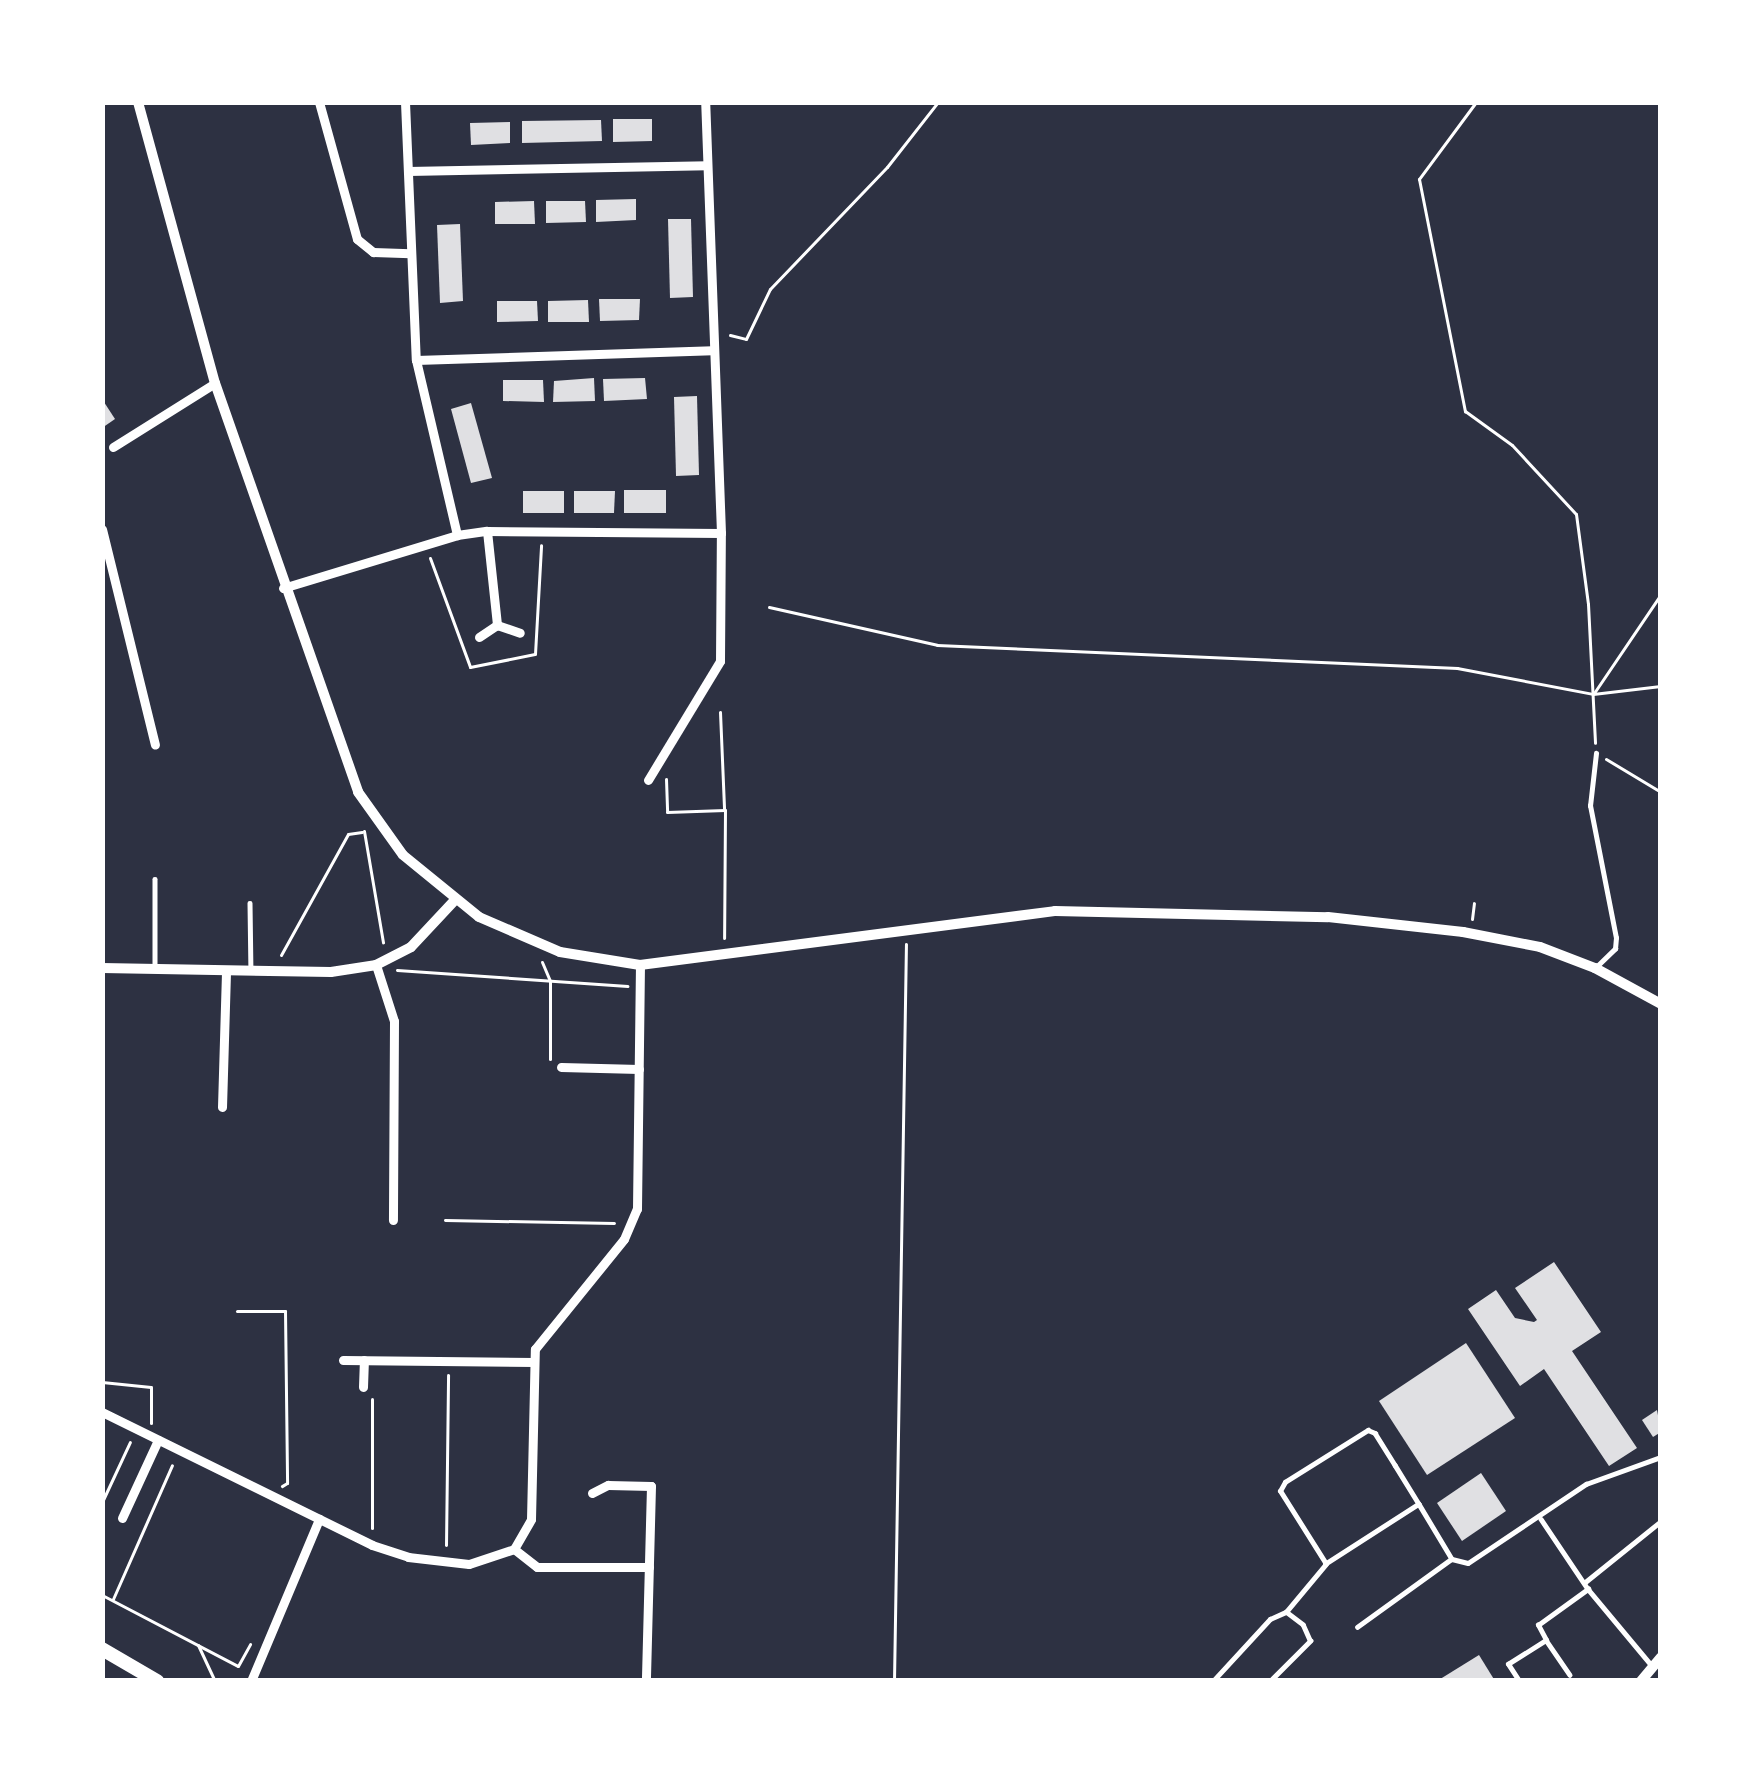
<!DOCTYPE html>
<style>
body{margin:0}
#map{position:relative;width:1763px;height:1783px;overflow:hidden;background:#2d3142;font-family:"Playfair Display",serif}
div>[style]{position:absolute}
.building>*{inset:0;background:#e0e0e3}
.path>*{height:3px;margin:-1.5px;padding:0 1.5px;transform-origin:1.5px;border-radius:1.5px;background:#fff}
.service>*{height:4.5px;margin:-2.25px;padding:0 2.25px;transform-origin:2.25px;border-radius:2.25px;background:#fff}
.minor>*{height:9px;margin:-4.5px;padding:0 4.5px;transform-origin:4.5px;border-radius:4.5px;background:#fff}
.tertiary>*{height:10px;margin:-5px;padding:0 5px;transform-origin:5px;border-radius:5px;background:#fff}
.trunk>*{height:14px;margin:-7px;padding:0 7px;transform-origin:7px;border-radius:7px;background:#fff}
span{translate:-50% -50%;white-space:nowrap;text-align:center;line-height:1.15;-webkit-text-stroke:12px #fff;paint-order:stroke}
.frame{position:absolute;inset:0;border:105px solid #fff;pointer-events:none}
</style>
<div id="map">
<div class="building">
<div style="clip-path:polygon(613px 119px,652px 119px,652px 141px,613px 142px)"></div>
<div style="clip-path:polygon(601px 120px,602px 141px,522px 143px,522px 121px)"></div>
<div style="clip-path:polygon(510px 122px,510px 143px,471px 145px,470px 123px)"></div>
<div style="clip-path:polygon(636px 199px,636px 220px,596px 222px,596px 200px)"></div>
<div style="clip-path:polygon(534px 201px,535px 224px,495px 224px,495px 202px)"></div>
<div style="clip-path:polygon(546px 201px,585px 201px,586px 222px,546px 223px)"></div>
<div style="clip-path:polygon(668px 219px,691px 219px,693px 297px,670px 298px)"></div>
<div style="clip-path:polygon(460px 224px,463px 301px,440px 303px,437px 225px)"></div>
<div style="clip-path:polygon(599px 299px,640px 299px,639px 320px,600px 321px)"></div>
<div style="clip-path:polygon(588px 300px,589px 322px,548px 322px,548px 301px)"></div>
<div style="clip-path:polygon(497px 301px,537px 301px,538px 321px,497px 322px)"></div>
<div style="clip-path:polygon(594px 378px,595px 401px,553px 402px,554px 381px)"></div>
<div style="clip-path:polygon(645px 378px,647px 399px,604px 401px,603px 379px)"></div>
<div style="clip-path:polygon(503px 380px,543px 380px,544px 402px,503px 401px)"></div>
<div style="clip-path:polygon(697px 396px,699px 475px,676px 476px,674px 397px)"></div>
<div style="clip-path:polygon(102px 399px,115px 419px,102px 428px)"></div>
<div style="clip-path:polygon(471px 403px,492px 478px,471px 483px,451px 409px)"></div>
<div style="clip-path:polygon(624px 490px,666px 490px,666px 513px,624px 513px)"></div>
<div style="clip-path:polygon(523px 491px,564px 491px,564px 513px,523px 513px)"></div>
<div style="clip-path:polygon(574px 491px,615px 491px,614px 513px,574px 513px)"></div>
<div style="clip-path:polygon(1554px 1262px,1601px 1332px,1572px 1351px,1637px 1448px,1609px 1466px,1544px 1369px,1520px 1386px,1468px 1309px,1496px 1290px,1515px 1318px,1534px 1322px,1537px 1320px,1515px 1288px)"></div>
<div style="clip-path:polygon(1466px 1343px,1515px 1418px,1427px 1475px,1379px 1401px)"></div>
<div style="clip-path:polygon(1657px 1410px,1661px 1432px,1653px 1437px,1642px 1420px)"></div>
<div style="clip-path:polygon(1481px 1473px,1506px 1511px,1462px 1541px,1437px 1503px)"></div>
<div style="clip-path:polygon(1479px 1655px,1495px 1681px,1437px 1681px)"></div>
</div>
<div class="path">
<div style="left:1476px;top:102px;width:96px;rotate:126.5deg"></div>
<div style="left:1419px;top:179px;width:237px;rotate:78.8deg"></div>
<div style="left:1465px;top:411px;width:58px;rotate:35.9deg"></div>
<div style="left:1512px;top:445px;width:94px;rotate:47.2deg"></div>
<div style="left:1576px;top:514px;width:91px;rotate:82.4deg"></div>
<div style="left:1588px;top:604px;width:139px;rotate:87.1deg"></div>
<div style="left:730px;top:335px;width:16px;rotate:14deg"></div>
<div style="left:746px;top:339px;width:55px;rotate:-64.4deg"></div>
<div style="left:770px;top:289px;width:169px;rotate:-46.2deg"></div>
<div style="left:887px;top:167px;width:83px;rotate:-51.9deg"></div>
<div style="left:430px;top:558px;width:116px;rotate:69.8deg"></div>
<div style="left:470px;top:667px;width:66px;rotate:-11.3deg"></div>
<div style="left:535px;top:654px;width:109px;rotate:-86.8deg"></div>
<div style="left:769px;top:607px;width:172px;rotate:12.7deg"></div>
<div style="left:937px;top:645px;width:521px;rotate:2.53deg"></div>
<div style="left:1457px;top:668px;width:138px;rotate:10.8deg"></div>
<div style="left:1593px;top:694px;width:68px;rotate:-6.7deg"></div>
<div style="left:1594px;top:693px;width:120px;rotate:-55.9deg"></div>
<div style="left:720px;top:712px;width:97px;rotate:87.6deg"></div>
<div style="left:1606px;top:759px;width:64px;rotate:31deg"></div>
<div style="left:666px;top:779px;width:33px;rotate:88deg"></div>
<div style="left:667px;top:812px;width:58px;rotate:-2deg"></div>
<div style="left:725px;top:810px;width:128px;rotate:90.4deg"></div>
<div style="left:364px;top:831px;width:113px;rotate:80.3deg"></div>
<div style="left:1472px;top:919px;width:16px;rotate:-83deg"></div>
<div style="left:281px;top:955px;width:138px;rotate:-61deg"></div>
<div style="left:348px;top:834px;width:14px;rotate:-8deg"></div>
<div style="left:542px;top:962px;width:21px;rotate:67deg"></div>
<div style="left:550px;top:981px;width:78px;rotate:90deg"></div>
<div style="left:397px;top:970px;width:231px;rotate:4deg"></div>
<div style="left:445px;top:1220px;width:169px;rotate:1deg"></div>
<div style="left:237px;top:1311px;width:48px"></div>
<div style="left:285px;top:1311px;width:172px;rotate:89.3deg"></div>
<div style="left:287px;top:1483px;width:6px;rotate:149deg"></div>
<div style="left:102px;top:1382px;width:49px;rotate:5.8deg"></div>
<div style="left:151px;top:1387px;width:36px;rotate:90deg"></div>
<div style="left:372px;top:1399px;width:129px;rotate:90deg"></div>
<div style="left:102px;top:1502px;width:66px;rotate:-65deg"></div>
<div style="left:446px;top:1545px;width:170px;rotate:-89.3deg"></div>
<div style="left:102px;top:1595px;width:153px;rotate:27.6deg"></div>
<div style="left:238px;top:1666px;width:25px;rotate:-61deg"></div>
<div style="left:113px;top:1599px;width:146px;rotate:-66.2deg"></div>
<div style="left:198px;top:1645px;width:40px;rotate:65deg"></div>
<div style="left:894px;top:1681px;width:737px;rotate:-89.07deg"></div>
</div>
<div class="service">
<div style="left:155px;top:879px;width:90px;rotate:90deg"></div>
<div style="left:250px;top:903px;width:68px;rotate:89.2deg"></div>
<div style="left:1595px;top:968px;width:28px;rotate:-44deg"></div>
<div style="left:1615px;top:949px;width:11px;rotate:-85deg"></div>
<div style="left:1616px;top:938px;width:135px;rotate:-101.1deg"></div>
<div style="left:1590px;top:806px;width:53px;rotate:-83.5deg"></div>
<div style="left:1419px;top:1504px;width:111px;rotate:147.2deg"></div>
<div style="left:1326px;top:1564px;width:86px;rotate:-122.2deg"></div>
<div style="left:1280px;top:1491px;width:10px;rotate:-61deg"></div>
<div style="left:1285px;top:1482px;width:98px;rotate:-32.1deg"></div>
<div style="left:1368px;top:1430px;width:8px;rotate:23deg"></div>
<div style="left:1375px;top:1433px;width:38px;rotate:58deg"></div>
<div style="left:1395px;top:1465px;width:46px;rotate:58.4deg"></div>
<div style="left:1419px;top:1504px;width:64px;rotate:59deg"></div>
<div style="left:1452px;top:1559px;width:16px;rotate:14deg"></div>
<div style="left:1468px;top:1563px;width:142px;rotate:-33.8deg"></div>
<div style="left:1586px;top:1484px;width:80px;rotate:-19.8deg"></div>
<div style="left:1541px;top:1519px;width:84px;rotate:56.1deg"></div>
<div style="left:1588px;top:1589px;width:102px;rotate:50.2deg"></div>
<div style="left:1584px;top:1583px;width:99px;rotate:-38.8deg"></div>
<div style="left:1357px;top:1627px;width:115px;rotate:-35.8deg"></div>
<div style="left:1546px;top:1640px;width:42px;rotate:55.6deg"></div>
<div style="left:1213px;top:1681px;width:84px;rotate:-47.4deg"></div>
<div style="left:1270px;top:1619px;width:17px;rotate:-24deg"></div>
<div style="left:1286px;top:1612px;width:62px;rotate:-50.2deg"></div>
<div style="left:1270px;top:1681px;width:57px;rotate:-45deg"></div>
<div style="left:1310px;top:1641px;width:17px;rotate:-114deg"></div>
<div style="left:1303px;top:1625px;width:21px;rotate:-143deg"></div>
<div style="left:1519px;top:1681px;width:20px;rotate:-123deg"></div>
<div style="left:1508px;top:1664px;width:45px;rotate:-32.3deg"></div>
<div style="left:1546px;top:1640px;width:17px;rotate:-118deg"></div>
<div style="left:1538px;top:1625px;width:62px;rotate:-35.8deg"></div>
</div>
<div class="minor">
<div style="left:319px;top:102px;width:142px;rotate:74.5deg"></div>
<div style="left:357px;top:239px;width:21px;rotate:39deg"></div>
<div style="left:373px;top:252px;width:37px;rotate:2deg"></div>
<div style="left:405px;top:102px;width:258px;rotate:87.6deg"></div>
<div style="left:416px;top:360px;width:180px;rotate:76.8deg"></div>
<div style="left:408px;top:171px;width:299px;rotate:-1.1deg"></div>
<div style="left:416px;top:360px;width:296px;rotate:-1.9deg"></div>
<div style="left:113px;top:447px;width:120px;rotate:-32.1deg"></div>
<div style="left:102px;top:529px;width:222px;rotate:76.2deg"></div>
<div style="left:487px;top:531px;width:95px;rotate:83.9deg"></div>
<div style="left:283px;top:588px;width:182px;rotate:-16.9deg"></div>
<div style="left:457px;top:535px;width:30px;rotate:-8deg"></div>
<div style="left:487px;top:531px;width:234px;rotate:0.5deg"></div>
<div style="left:479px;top:637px;width:22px;rotate:-34deg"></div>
<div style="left:497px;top:625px;width:24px;rotate:19deg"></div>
<div style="left:648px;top:780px;width:139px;rotate:-58.8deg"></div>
<div style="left:720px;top:661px;width:128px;rotate:-89.6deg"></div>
<div style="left:721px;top:533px;width:431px;rotate:-92.1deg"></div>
<div style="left:376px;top:965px;width:59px;rotate:72.2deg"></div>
<div style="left:394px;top:1021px;width:199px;rotate:90.3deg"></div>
<div style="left:561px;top:1067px;width:78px;rotate:1.5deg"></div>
<div style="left:222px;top:1107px;width:136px;rotate:-88.3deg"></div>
<div style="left:343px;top:1360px;width:191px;rotate:0.6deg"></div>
<div style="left:363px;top:1387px;width:27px;rotate:-88deg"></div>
<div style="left:102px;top:1412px;width:301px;rotate:26.2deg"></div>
<div style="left:372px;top:1545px;width:38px;rotate:18deg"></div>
<div style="left:408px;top:1557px;width:61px;rotate:6.5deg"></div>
<div style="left:469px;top:1564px;width:47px;rotate:-18.4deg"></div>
<div style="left:514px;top:1549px;width:29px;rotate:38deg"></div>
<div style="left:537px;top:1567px;width:112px"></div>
<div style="left:592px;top:1493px;width:18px;rotate:-27deg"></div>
<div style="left:608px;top:1485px;width:43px;rotate:1.3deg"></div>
<div style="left:651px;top:1486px;width:195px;rotate:91.5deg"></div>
<div style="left:122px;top:1518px;width:86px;rotate:-65.2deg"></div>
<div style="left:514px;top:1549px;width:34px;rotate:-60deg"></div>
<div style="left:531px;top:1519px;width:170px;rotate:-88.7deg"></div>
<div style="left:535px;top:1349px;width:141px;rotate:-51deg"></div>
<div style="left:624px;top:1239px;width:33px;rotate:-67deg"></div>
<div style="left:637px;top:1209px;width:244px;rotate:-89.3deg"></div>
<div style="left:251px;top:1681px;width:176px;rotate:-67.2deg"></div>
</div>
<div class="tertiary">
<div style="left:138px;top:102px;width:291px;rotate:74.7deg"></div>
<div style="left:215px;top:383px;width:433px;rotate:70.7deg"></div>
<div style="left:358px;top:792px;width:77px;rotate:54.5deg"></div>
<div style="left:403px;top:855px;width:98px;rotate:39.2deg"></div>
<div style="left:479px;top:917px;width:88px;rotate:23.4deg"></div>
<div style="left:560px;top:952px;width:81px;rotate:9.2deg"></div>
<div style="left:640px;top:965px;width:418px;rotate:-7.4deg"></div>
<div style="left:1055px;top:911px;width:273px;rotate:1.3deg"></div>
<div style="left:1328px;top:917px;width:136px;rotate:6.3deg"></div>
<div style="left:1463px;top:932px;width:78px;rotate:11deg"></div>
<div style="left:1540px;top:947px;width:59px;rotate:20.9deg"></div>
<div style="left:1595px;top:968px;width:75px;rotate:28.6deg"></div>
<div style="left:102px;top:968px;width:229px;rotate:1deg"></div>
<div style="left:331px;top:972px;width:46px;rotate:-8.8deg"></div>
<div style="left:376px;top:965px;width:39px;rotate:-27deg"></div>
<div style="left:411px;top:947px;width:63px;rotate:-46.9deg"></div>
<div style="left:1641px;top:1681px;width:31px;rotate:-50deg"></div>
</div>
<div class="trunk">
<div style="left:102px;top:1649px;width:64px;rotate:30.2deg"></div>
</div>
<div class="frame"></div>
</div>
